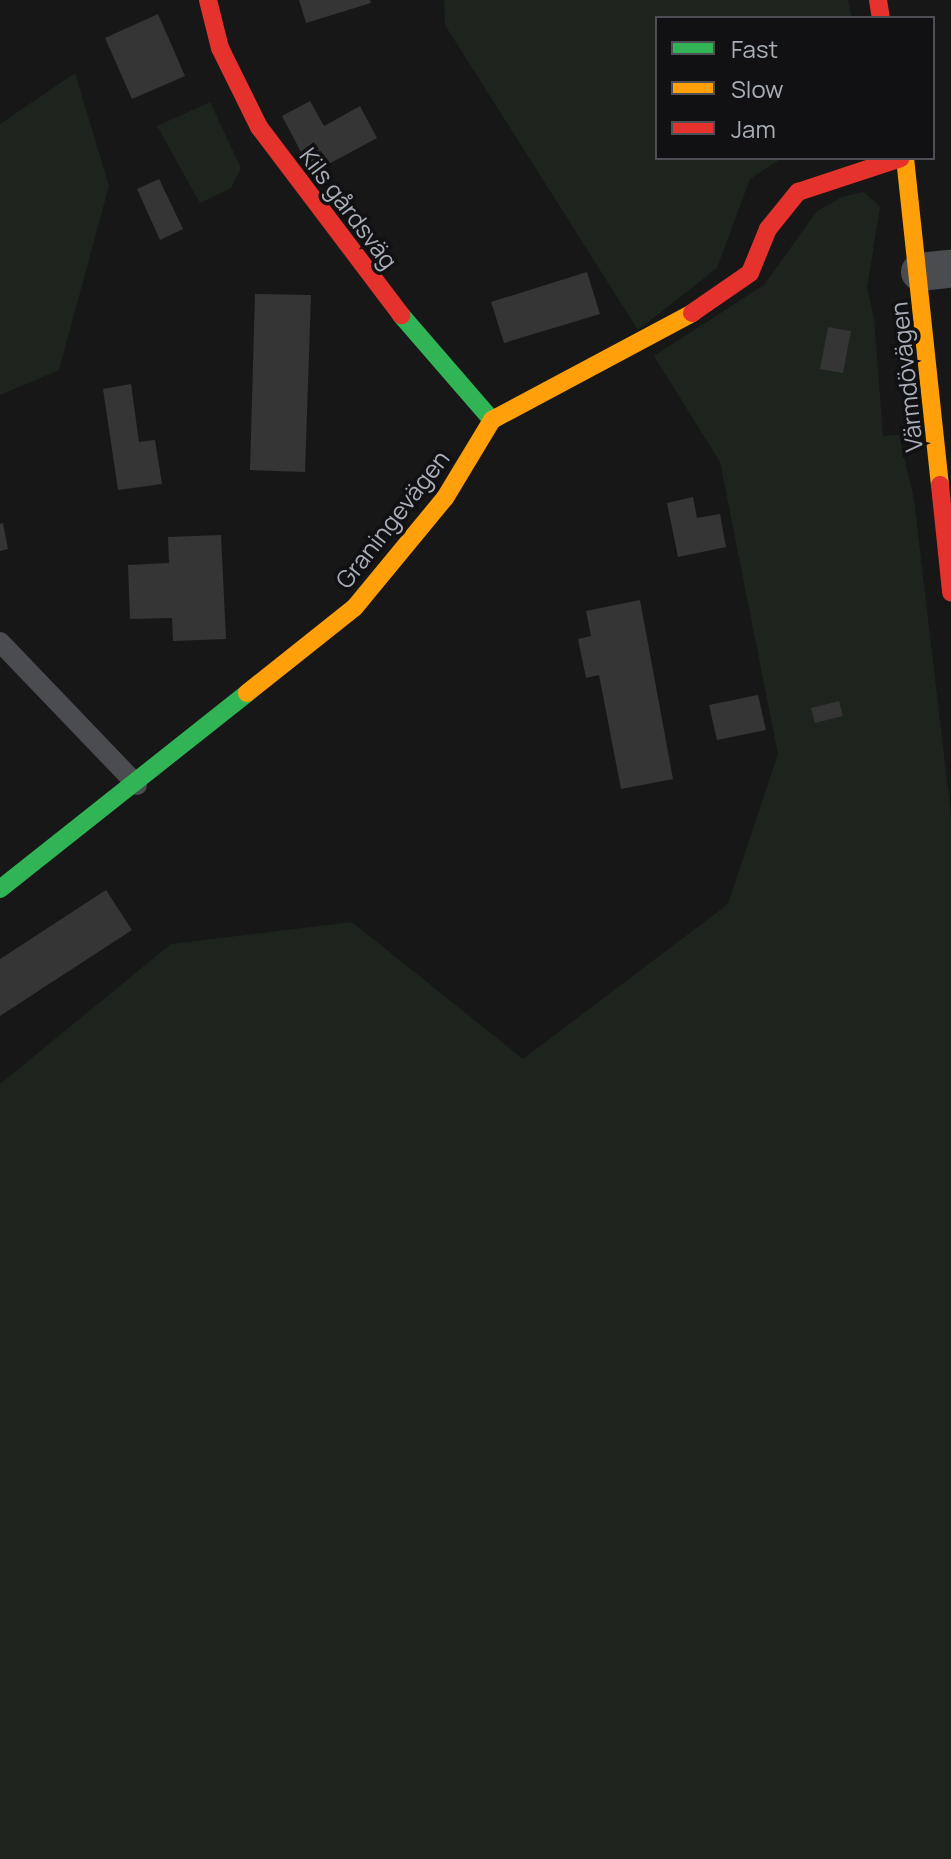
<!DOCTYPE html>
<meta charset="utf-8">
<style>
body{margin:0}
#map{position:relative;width:951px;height:1859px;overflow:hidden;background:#171717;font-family:Manrope,sans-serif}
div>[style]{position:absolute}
.green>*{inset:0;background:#1d241e}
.building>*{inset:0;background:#353536}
.lane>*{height:20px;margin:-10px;padding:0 10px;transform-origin:10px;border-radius:10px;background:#4b4c50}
.street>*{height:38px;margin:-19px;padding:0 19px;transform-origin:19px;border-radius:19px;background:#4b4c50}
.fast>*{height:18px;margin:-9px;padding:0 9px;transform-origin:9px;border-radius:9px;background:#30b455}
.slow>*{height:18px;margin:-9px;padding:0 9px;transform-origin:9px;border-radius:9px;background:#ff9f0a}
.jam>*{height:18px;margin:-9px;padding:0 9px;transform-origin:9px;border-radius:9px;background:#e5322d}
span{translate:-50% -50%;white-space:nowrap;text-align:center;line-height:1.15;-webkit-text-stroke:7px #111113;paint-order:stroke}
.street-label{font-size:24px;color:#a8adb8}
.legend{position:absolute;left:655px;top:16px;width:280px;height:144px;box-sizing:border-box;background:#111113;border:2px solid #4d4f55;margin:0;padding:10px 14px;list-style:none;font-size:24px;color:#a8adb8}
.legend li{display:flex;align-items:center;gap:16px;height:40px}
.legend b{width:40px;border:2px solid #4d4f55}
</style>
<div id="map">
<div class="green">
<div style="clip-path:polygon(444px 0,848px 0,852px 18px,657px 18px,657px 158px,797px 158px,779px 160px,750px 179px,717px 268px,638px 330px,445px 25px)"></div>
<div style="clip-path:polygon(75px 73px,109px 186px,59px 370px,0 395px,0 124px)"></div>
<div style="clip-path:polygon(210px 102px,241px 168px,231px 188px,200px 203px,157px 126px)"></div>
<div style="clip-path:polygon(864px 192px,880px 207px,867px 288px,874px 318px,883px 436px,899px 435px,914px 499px,951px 815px,951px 1859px,0 1859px,0 1084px,171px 944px,352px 922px,523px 1059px,728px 904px,778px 754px,720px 462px,654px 356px,764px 285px,817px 211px,844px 196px)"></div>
</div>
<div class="building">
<div style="clip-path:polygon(299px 0,370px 0,371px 3px,306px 23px)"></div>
<div style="clip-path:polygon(158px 14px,185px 76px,132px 99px,105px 38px)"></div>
<div style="clip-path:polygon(310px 101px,324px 126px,360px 106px,377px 138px,312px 173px,282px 116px)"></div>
<div style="clip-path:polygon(159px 179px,183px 229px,160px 240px,137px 189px)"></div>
<div style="clip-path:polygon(587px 272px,600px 314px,504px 343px,491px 302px)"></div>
<div style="clip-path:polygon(255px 294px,311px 295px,305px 472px,250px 470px)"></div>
<div style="clip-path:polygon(828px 327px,851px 331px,843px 373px,820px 369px)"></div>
<div style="clip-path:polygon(131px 384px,139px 442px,155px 440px,162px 484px,118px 490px,103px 389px)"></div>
<div style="clip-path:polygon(693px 497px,697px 518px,720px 514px,726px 547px,678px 557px,667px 503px)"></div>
<div style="clip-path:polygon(3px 523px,8px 549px,0 551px,0 524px)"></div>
<div style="clip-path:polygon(221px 535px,226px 639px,173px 641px,172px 618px,130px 619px,128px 565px,169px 563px,168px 537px)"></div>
<div style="clip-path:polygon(640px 600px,673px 779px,621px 789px,599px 675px,586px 678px,578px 639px,591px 636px,586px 611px)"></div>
<div style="clip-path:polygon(758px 695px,766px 730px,717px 740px,709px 705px)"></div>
<div style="clip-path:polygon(839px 701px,843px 716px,815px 723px,811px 708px)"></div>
<div style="clip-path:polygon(106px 890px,132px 930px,0 1016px,0 959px)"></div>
</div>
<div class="lane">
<div style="left:0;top:642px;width:198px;rotate:46.2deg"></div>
</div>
<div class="street">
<div style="left:920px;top:272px;width:31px;rotate:-6deg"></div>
</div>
<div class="fast">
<div style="left:401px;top:315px;width:139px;rotate:49.1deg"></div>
<div style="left:0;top:889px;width:315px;rotate:-38.4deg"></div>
</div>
<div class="slow">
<div style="left:905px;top:158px;width:329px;rotate:83.9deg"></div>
<div style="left:247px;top:693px;width:138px;rotate:-38.5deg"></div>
<div style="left:355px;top:607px;width:141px;rotate:-50.5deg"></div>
<div style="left:445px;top:498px;width:91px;rotate:-58.9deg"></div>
<div style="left:492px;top:420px;width:227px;rotate:-28.1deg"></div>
</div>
<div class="jam">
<div style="left:208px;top:0;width:49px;rotate:76deg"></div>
<div style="left:220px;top:48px;width:88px;rotate:63.7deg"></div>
<div style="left:259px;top:127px;width:236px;rotate:52.9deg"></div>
<div style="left:878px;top:0;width:18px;rotate:81deg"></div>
<div style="left:692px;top:313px;width:70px;rotate:-34.6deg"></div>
<div style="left:750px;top:273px;width:48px;rotate:-67.8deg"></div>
<div style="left:768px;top:229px;width:48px;rotate:-51deg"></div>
<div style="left:798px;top:192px;width:108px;rotate:-18.3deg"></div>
<div style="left:940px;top:485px;width:108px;rotate:84.1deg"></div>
</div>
<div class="street-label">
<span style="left:349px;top:208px;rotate:53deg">Kils gårdsväg</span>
<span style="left:906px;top:377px;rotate:-96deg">Värmdövägen</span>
<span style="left:392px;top:519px;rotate:-52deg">Graningevägen</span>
</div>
<ul class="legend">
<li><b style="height:10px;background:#30b455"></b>Fast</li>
<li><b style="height:10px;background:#ff9f0a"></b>Slow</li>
<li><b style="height:10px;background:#e5322d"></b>Jam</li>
</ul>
</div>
